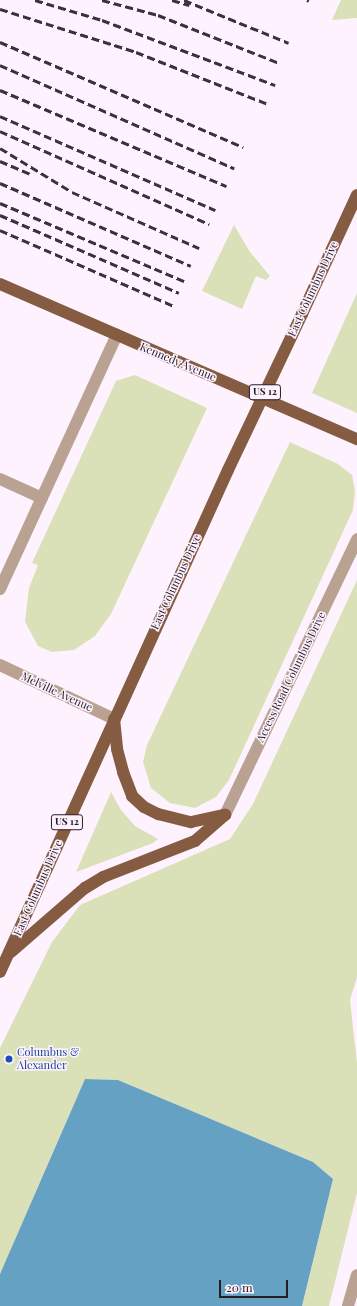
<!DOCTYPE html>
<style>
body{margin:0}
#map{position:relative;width:357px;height:1306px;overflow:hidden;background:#fef2ff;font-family:"Playfair Display",serif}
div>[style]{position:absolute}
.green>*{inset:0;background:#dae1b8}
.water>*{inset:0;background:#65a1c2}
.minor>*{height:12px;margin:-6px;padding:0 6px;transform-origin:6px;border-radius:6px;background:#baa293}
.major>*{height:12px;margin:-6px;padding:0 6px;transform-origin:6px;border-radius:6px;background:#855c41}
.rail>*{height:3px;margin-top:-1.5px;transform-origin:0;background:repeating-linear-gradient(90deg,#3a323a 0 8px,transparent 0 12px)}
.major-bridge>*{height:12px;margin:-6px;padding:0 6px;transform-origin:6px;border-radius:6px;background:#855c41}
.dots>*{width:11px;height:11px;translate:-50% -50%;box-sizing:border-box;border:2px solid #fef2ff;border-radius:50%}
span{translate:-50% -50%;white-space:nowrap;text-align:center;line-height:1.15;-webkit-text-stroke:3px #fef2ff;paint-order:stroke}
.shield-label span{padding:1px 3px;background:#fef2ff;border:1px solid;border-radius:3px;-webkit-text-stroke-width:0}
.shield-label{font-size:10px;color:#241d24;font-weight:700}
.street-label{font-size:11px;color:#241d24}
.transit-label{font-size:11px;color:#164399}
.left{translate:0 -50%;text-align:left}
.scale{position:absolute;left:219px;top:1280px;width:69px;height:18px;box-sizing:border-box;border:2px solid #241d24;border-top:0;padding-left:5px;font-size:12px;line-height:14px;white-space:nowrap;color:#241d24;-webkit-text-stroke:3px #fef2ff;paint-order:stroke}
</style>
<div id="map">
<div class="green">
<div style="clip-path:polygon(341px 0,357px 0,357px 18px,332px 20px)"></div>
<div style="clip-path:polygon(234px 225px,250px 252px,270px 276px,266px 280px,256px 276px,242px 309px,202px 291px)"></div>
<div style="clip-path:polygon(357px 293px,357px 413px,312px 393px)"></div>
<div style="clip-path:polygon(135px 375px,207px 408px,111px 614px,95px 636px,74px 650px,52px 652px,38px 646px,25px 622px,29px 588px,38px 565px,32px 563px,116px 381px)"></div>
<div style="clip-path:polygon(290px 442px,338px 464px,352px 475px,355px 491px,353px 510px,229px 780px,216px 797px,195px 808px,170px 803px,151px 788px,143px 762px,147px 745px)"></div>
<div style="clip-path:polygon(357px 580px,357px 977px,350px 1000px,357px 1063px,357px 1193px,329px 1306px,302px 1306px,333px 1179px,313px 1162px,118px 1080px,85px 1079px,0 1274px,0 1048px,52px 942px,80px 905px,230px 839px,253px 804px)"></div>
<div style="clip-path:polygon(111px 792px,121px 810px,135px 826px,158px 839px,153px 843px,76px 872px)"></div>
</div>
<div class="water">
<div style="clip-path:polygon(85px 1079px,118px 1080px,313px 1162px,333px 1179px,302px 1306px,0 1306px,0 1274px)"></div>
</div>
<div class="minor">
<div style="left:0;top:479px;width:46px;rotate:24.3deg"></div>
<div style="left:0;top:589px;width:280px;rotate:-65.3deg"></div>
<div style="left:0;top:665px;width:126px;rotate:25.3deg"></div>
<div style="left:225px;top:815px;width:306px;rotate:-64.4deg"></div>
<div style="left:348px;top:1306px;width:32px;rotate:-74deg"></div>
</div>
<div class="major">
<div style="left:0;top:284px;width:389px;rotate:23.5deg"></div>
<div style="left:302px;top:314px;width:131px;rotate:-65.2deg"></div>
<div style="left:114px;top:719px;width:30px;rotate:84deg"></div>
<div style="left:117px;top:749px;width:24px;rotate:75deg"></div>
<div style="left:123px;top:772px;width:26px;rotate:69deg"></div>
<div style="left:132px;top:796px;width:16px;rotate:43deg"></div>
<div style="left:144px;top:807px;width:16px;rotate:27deg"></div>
<div style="left:158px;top:814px;width:34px;rotate:14deg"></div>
<div style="left:191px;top:822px;width:35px;rotate:-12deg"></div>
<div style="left:11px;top:952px;width:98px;rotate:-40.9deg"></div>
<div style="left:85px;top:888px;width:21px;rotate:-31deg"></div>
<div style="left:103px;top:877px;width:99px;rotate:-21.4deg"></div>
<div style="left:195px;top:841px;width:40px;rotate:-41deg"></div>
<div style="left:0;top:972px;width:551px;rotate:-65.57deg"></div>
</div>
<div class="rail">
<div style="left:35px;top:0;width:70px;rotate:16.6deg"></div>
<div style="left:102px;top:20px;width:185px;rotate:20.6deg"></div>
<div style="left:102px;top:0;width:58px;rotate:15deg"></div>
<div style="left:158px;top:15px;width:130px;rotate:21.6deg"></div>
<div style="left:172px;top:0;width:18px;rotate:16deg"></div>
<div style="left:184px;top:0;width:113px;rotate:22.3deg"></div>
<div style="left:307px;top:0;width:2px;rotate:27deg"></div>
<div style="left:0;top:9px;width:143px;rotate:17.5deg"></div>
<div style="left:136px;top:52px;width:142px;rotate:21.5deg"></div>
<div style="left:0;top:42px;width:265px;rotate:23.4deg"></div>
<div style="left:0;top:65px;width:256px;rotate:23.8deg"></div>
<div style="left:0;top:90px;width:246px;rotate:23deg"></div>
<div style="left:0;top:116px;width:235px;rotate:23.6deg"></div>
<div style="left:0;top:131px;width:229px;rotate:24deg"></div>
<div style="left:0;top:148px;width:84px;rotate:31.4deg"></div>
<div style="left:72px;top:192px;width:139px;rotate:23.8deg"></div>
<div style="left:0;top:161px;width:34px;rotate:23deg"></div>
<div style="left:0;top:183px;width:208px;rotate:23.5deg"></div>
<div style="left:0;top:203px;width:200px;rotate:23deg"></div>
<div style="left:0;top:215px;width:195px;rotate:23.5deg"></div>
<div style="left:0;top:230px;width:190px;rotate:23.6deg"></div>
</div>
<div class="major-bridge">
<div style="left:228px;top:470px;width:173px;rotate:-64.6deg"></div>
</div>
<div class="dots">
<div style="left:9px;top:1059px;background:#1a4fb4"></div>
</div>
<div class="shield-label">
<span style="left:265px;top:392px">US 12</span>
<span style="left:67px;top:822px">US 12</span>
</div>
<div class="street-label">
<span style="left:313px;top:289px;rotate:-65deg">East Columbus Drive</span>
<span style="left:178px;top:362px;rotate:23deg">Kennedy Avenue</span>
<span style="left:176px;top:582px;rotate:-65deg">East Columbus Drive</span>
<span style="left:291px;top:677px;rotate:-64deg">Access Road Columbus Drive</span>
<span style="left:57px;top:692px;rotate:25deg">Melville Avenue</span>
<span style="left:38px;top:888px;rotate:-66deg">East Columbus Drive</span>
</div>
<div class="transit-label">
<span class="left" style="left:17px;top:1059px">Columbus &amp;<br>Alexander</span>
</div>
<div class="scale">20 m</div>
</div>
